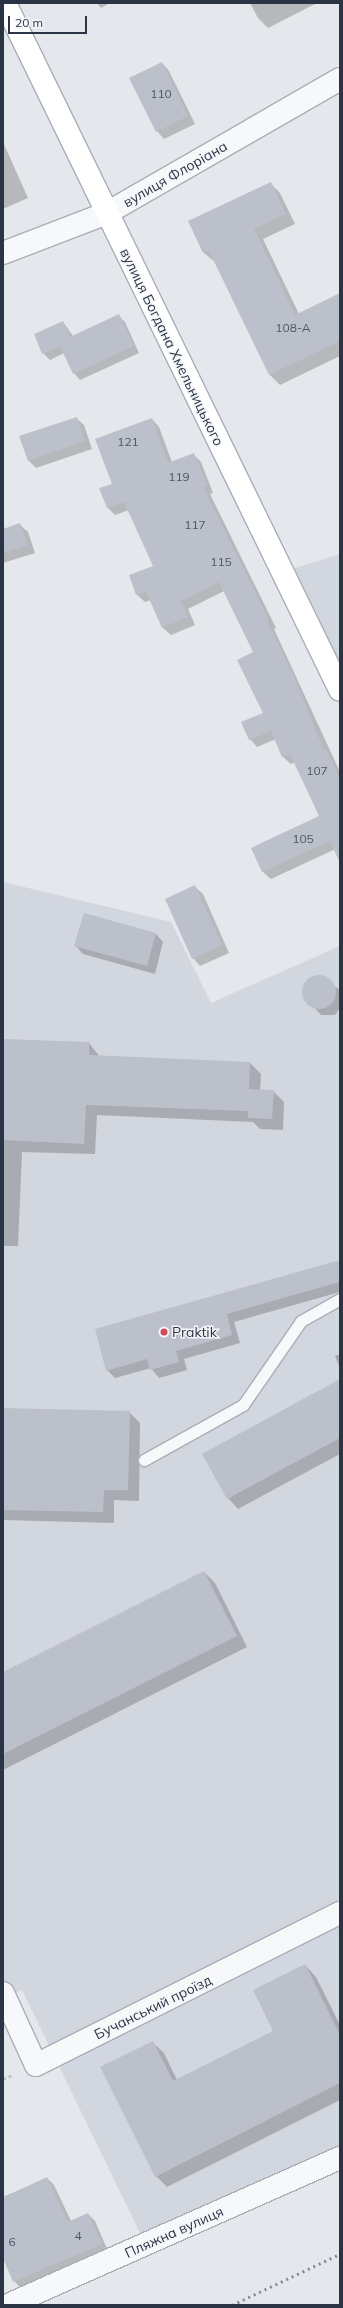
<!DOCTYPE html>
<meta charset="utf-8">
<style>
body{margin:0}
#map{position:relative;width:343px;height:2308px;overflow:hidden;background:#e4e7ec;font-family:Mulish,sans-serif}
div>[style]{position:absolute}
.built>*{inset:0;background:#d2d6de}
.shadow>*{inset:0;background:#0003}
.building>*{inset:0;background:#bbc0ca}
.round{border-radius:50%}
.path>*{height:2.5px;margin-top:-1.25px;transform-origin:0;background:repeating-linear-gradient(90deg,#c2c5cb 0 3px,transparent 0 6px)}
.roads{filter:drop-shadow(1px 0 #a9aeb7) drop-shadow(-1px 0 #a9aeb7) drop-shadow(0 1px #a9aeb7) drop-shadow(0 -1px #a9aeb7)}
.lane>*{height:11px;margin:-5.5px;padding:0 5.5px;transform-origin:5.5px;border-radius:5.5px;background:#f7f8fa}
.street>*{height:22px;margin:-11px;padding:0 11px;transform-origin:11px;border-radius:11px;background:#f7f8fa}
.highway>*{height:22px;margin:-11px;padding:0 11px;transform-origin:11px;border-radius:11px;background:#fff}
.rail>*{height:3px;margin-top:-1.5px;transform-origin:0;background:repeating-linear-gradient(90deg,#7d8696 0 2px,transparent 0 6px)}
.dots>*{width:11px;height:11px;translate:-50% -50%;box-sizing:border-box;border:2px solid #f4f6f9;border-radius:50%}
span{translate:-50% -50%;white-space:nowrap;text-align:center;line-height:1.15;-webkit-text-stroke:3px #f4f6f9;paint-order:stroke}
.number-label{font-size:12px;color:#4f5766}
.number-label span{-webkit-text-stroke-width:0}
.street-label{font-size:14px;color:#2b3445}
.poi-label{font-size:14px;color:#2b3445}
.left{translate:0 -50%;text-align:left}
.frame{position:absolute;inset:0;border:4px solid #2b3445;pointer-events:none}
.scale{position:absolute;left:8px;top:16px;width:79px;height:18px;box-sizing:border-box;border:2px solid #2b3445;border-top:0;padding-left:5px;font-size:12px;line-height:14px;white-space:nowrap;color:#2b3445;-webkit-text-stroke:3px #f4f6f9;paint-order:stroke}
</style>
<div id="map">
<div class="built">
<div style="clip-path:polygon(340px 554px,340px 690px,283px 572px)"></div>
<div style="clip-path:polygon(3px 882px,171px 922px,211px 1003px,340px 946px,340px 2145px,140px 2233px,22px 1990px,3px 1999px)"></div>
</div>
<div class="shadow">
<div style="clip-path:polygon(97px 3px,110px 3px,101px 8px)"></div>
<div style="clip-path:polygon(250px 3px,315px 3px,315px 4px,268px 28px,258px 18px)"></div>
<div style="clip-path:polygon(162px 63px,169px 71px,195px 124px,164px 139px,157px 131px)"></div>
<div style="clip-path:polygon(3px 142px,28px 198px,3px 209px)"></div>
<div style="clip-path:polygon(270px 183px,280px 193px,295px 224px,263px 239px,299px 314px,340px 294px,340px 356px,280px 385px,270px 375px,215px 262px,204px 253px,190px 222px)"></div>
<div style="clip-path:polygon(119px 316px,125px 322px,139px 353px,80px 380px,74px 373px,64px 353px,50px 360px,43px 353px,63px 322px,73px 336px)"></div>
<div style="clip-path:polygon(76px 418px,84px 425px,92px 449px,36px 468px,28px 460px)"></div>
<div style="clip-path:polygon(152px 419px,159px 427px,172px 462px,193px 454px,201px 462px,213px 493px,210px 494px,276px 628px,274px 629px,340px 772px,340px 847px,271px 879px,263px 872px,252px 848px,320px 817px,295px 762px,291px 764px,283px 757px,276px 739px,257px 747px,250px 739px,264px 713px,254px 652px,224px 591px,188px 609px,195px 625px,171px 635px,163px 628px,151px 600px,145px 602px,137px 595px,155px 567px,129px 510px,115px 515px,108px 508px,101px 489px,113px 484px)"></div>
<div style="clip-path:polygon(20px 525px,28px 532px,35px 553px,3px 563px,3px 530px)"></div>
<div style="clip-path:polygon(195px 887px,203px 894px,229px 953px,200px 966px,193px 958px)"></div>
<div style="clip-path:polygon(156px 934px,163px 942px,155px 974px,83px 954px,76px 946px)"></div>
<div style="clip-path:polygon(320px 976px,340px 990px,340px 1008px,335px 1015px,321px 1015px,304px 996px,306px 982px)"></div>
<div style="clip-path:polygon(3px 1040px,89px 1043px,100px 1057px,250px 1063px,261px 1074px,260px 1091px,273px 1091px,284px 1102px,283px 1130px,260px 1129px,253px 1122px,97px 1115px,95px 1154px,22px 1152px,18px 1246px,3px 1246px)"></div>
<div style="clip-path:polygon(340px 1261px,340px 1292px,234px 1322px,240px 1343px,184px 1359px,187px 1370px,159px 1378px,151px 1368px,115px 1378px,107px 1370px,96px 1330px)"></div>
<div style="clip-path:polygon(340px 1354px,340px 1369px,335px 1356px)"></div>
<div style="clip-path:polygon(340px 1380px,340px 1454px,238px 1509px,228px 1498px)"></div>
<div style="clip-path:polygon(3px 1409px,129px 1412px,140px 1423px,139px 1501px,114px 1500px,114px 1523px,3px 1520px)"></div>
<div style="clip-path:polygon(204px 1572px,215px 1583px,247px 1647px,3px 1770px,3px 1673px)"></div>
<div style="clip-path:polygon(305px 1965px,316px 1977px,340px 2025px,340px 2100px,167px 2187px,156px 2176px,152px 2042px,164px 2053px,177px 2080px,275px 2031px)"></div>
<div style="clip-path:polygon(47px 2178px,54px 2185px,71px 2221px,88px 2214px,95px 2221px,108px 2251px,22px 2289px,14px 2281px,3px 2256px,3px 2197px)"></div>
</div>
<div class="building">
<div style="clip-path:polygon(162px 62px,188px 116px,156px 132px,129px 78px)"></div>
<div style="clip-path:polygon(271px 182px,286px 214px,254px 229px,295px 315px,340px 293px,340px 341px,269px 375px,209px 251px,203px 253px,188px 221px)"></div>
<div style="clip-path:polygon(119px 314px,134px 346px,73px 374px,60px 346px,42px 354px,34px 334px,63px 321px,70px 337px)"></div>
<div style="clip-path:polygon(77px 417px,85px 441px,28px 461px,19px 436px)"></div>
<div style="clip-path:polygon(152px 418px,168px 463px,194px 453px,207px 485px,203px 487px,269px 620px,267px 621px,293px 674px,324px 750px,326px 749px,340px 779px,340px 863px,330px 841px,262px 872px,251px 848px,319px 816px,290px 754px,282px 757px,271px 731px,249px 740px,241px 722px,263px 713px,237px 660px,253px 652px,219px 582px,181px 601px,188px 617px,162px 628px,146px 592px,136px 595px,129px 575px,153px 566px,124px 502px,107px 508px,99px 488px,112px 484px,95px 439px)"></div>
<div style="clip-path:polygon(20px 523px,28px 545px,3px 553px,3px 529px)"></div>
<div style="clip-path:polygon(195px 885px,222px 945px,192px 959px,165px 899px)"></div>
<div style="clip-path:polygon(84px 913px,156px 933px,147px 966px,74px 946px)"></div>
<div class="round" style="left:302px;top:975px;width:34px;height:34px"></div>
<div style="clip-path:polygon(3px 1039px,89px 1042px,89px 1055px,250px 1062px,249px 1089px,274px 1090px,272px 1119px,248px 1118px,248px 1111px,86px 1105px,84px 1144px,3px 1140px)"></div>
<div style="clip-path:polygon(340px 1260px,340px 1282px,227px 1314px,232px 1335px,176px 1351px,179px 1362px,150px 1370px,147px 1359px,106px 1371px,95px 1329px)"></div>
<div style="clip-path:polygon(340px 1379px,340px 1438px,227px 1499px,202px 1454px)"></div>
<div style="clip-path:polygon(3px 1408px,130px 1411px,128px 1490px,104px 1490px,103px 1512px,3px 1510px)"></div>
<div style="clip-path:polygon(204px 1571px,237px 1636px,3px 1754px,3px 1672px)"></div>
<div style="clip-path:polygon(305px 1964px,340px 2035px,340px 2083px,155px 2177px,100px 2067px,153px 2041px,173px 2081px,273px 2031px,253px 1990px)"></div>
<div style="clip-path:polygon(47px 2177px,68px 2222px,88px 2213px,102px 2244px,13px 2282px,3px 2258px,3px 2198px)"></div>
</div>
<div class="path">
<div style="left:3px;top:2079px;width:11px;rotate:-22deg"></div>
</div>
<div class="roads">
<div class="lane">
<div style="left:144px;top:1460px;width:113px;rotate:-29.1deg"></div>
<div style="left:243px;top:1405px;width:102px;rotate:-55.4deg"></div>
<div style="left:301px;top:1321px;width:45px;rotate:-29.4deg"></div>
</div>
<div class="street">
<div style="left:3px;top:253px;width:111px;rotate:-21deg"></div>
<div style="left:107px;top:213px;width:269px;rotate:-29.9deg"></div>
<div style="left:3px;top:1993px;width:79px;rotate:65.4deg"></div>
<div style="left:36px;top:2065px;width:340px;rotate:-26.6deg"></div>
<div style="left:8px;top:2305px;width:363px;rotate:-23.9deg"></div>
</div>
<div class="highway">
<div style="left:5px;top:3px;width:764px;rotate:64deg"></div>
</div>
</div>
<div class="rail">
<div style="left:232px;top:2305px;width:119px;rotate:-25.3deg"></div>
</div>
<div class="dots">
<div style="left:164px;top:1332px;background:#d1495b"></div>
</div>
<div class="number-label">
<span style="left:161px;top:94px">110</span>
<span style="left:293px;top:328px">108-А</span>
<span style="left:128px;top:442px">121</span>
<span style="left:179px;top:477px">119</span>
<span style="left:195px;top:525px">117</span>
<span style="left:221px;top:562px">115</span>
<span style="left:317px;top:771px">107</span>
<span style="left:303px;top:839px">105</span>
<span style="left:78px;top:2236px">4</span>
<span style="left:12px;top:2242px">6</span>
</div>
<div class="street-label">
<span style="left:175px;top:174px;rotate:-30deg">вулиця Флоріана</span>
<span style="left:172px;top:347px;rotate:64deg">вулиця Богдана Хмельницького</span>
<span style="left:153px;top:2007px;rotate:-26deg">Бучанський проїзд</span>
<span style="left:174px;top:2232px;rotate:-24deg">Пляжна вулиця</span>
</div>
<div class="poi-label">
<span class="left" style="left:172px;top:1332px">Praktik</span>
</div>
<div class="frame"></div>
<div class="scale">20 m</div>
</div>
